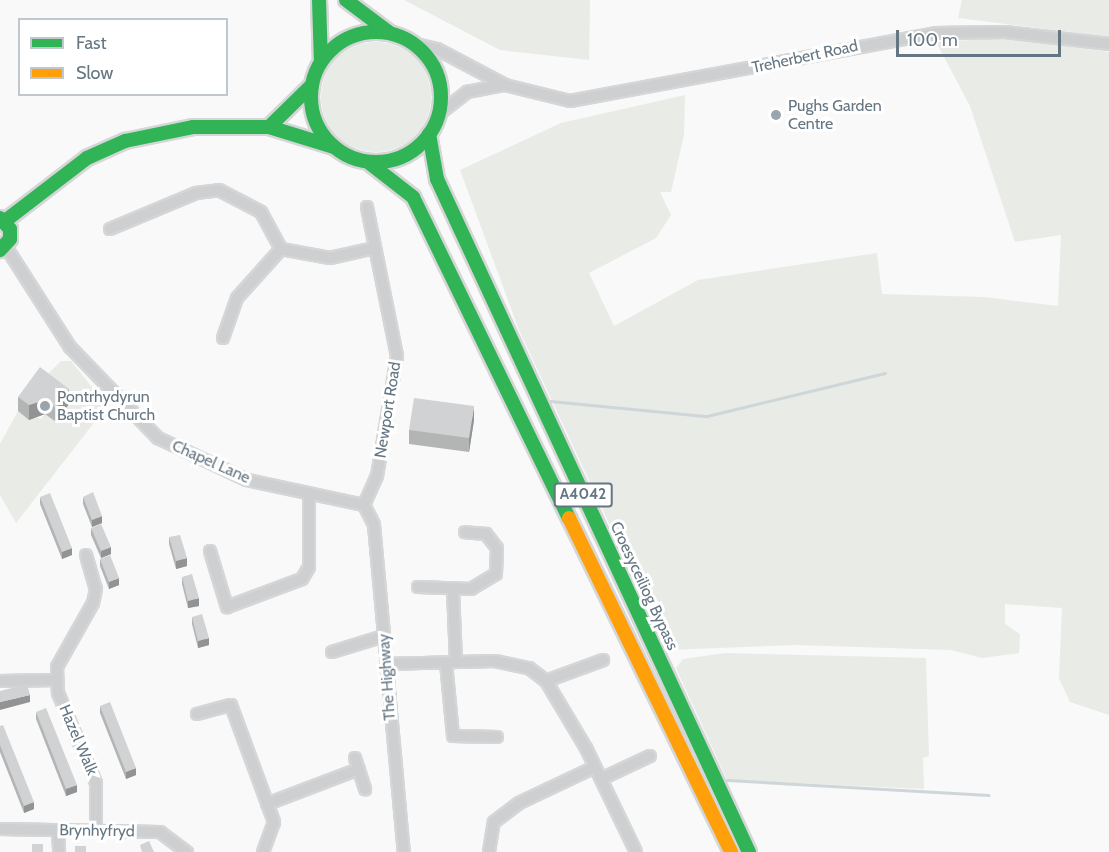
<!DOCTYPE html>
<style>
body{margin:0}
#map{position:relative;width:1109px;height:852px;overflow:hidden;background:#f9f9f9;font-family:Cabin,sans-serif}
div>[style]{position:absolute}
.green>*{inset:0;background:#e8ebe6}
.round{border-radius:50%}
.stream>*{height:3px;margin:-1.5px;padding:0 1.5px;transform-origin:1.5px;border-radius:1.5px;background:#ced6d9}
.roads{filter:drop-shadow(2px 0 #d5d6d7) drop-shadow(-2px 0 #d5d6d7) drop-shadow(0 2px #d5d6d7) drop-shadow(0 -2px #d5d6d7)}
.street>*{height:10px;margin:-5px;padding:0 5px;transform-origin:5px;border-radius:5px;background:#cecfd0}
.fast>*{height:14px;margin:-7px;padding:0 7px;transform-origin:7px;border-radius:7px;background:#30b455}
.fast>.ring{margin:-7px;padding:0;box-sizing:content-box;background:none;border:14px solid #30b455;border-radius:50%}
.slow>*{height:14px;margin:-7px;padding:0 7px;transform-origin:7px;border-radius:7px;background:#ff9f0a}
.wall>*{inset:0;background:#b3b5b5}
.shaded-wall>*{inset:0;background:#929394}
.building>*{inset:0;background:#d0d2d3}
.dots>*{width:16px;height:16px;translate:-50% -50%;box-sizing:border-box;border:3px solid #fff;border-radius:50%}
span{translate:-50% -50%;white-space:nowrap;text-align:center;line-height:1.15;-webkit-text-stroke:6px #fff;paint-order:stroke}
.shield-label span{padding:2px 4px;background:#fff;border:2px solid;border-radius:4px;-webkit-text-stroke-width:0}
.shield-label{font-size:15px;color:#657683;font-weight:700}
.street-label{font-size:16px;color:#657683}
.poi-label{font-size:16px;color:#657683}
.left{translate:0 -50%;text-align:left}
.legend{position:absolute;left:18px;top:18px;width:210px;height:78px;box-sizing:border-box;background:#fff;border:2px solid #c1c8cd;margin:0;padding:8px 10px;list-style:none;font-size:18px;color:#657683}
.legend li{display:flex;align-items:center;gap:12px;height:30px}
.legend b{width:30px;border:2px solid #c1c8cd}
.scale{position:absolute;left:896px;top:30px;width:165px;height:27px;box-sizing:border-box;border:3px solid #657683;border-top:0;padding-left:8px;font-size:18px;line-height:21px;white-space:nowrap;color:#657683;-webkit-text-stroke:4px #fff;paint-order:stroke}
</style>
<div id="map">
<div class="green">
<div style="clip-path:polygon(404px 0,590px 0,589px 60px,500px 50px)"></div>
<div style="clip-path:polygon(962px 0,1109px 0,1109px 37px,958px 18px)"></div>
<div style="clip-path:polygon(1008px 38px,1109px 52px,1109px 715px,1070px 702px,1059px 678px,1062px 608px,1005px 604px,1005px 624px,1020px 634px,1019px 653px,982px 658px,951px 650px,797px 645px,668px 650px,519px 330px,460px 170px,561px 123px,685px 95px,684px 135px,671px 192px,660px 192px,671px 215px,656px 238px,589px 273px,614px 326px,698px 280px,877px 253px,882px 294px,984px 297px,1058px 306px,1061px 235px,1015px 242px,970px 106px,936px 42px)"></div>
<div class="round" style="left:321px;top:42px;width:110px;height:110px"></div>
<div style="clip-path:polygon(61px 361px,71px 361px,107px 406px,16px 523px,0 495px,0 444px,18px 411px,41px 419px,45px 414px,56px 422px,69px 404px,40px 382px)"></div>
<div style="clip-path:polygon(725px 653px,926px 658px,929px 756px,923px 758px,924px 789px,727px 780px,676px 668px,683px 659px)"></div>
</div>
<div class="stream">
<div style="left:550px;top:401px;width:158px;rotate:5.5deg"></div>
<div style="left:707px;top:416px;width:183px;rotate:-13.6deg"></div>
<div style="left:727px;top:780px;width:262px;rotate:3.3deg"></div>
</div>
<div class="roads">
<div class="street">
<div style="left:411px;top:43px;width:27px;rotate:13deg"></div>
<div style="left:437px;top:49px;width:77px;rotate:27.9deg"></div>
<div style="left:505px;top:85px;width:67px;rotate:13.8deg"></div>
<div style="left:570px;top:101px;width:372px;rotate:-10.5deg"></div>
<div style="left:936px;top:33px;width:69px;rotate:-0.8deg"></div>
<div style="left:1005px;top:32px;width:105px;rotate:6.6deg"></div>
<div style="left:439px;top:114px;width:36px;rotate:-38deg"></div>
<div style="left:467px;top:92px;width:38px;rotate:-11deg"></div>
<div style="left:110px;top:229px;width:93px;rotate:-22.7deg"></div>
<div style="left:196px;top:193px;width:23px;rotate:-7deg"></div>
<div style="left:219px;top:190px;width:47px;rotate:27.6deg"></div>
<div style="left:261px;top:212px;width:42px;rotate:61.6deg"></div>
<div style="left:281px;top:249px;width:50px;rotate:10.4deg"></div>
<div style="left:330px;top:258px;width:45px;rotate:-12.8deg"></div>
<div style="left:6px;top:247px;width:119px;rotate:57.4deg"></div>
<div style="left:70px;top:347px;width:127px;rotate:46deg"></div>
<div style="left:158px;top:438px;width:98px;rotate:25.3deg"></div>
<div style="left:247px;top:480px;width:120px;rotate:12.1deg"></div>
<div style="left:223px;top:338px;width:42px;rotate:-70.7deg"></div>
<div style="left:237px;top:298px;width:66px;rotate:-48.1deg"></div>
<div style="left:364px;top:505px;width:22px;rotate:63deg"></div>
<div style="left:374px;top:525px;width:328px;rotate:84.8deg"></div>
<div style="left:364px;top:505px;width:32px;rotate:-66deg"></div>
<div style="left:377px;top:476px;width:122px;rotate:-80.5deg"></div>
<div style="left:397px;top:356px;width:152px;rotate:-101.4deg"></div>
<div style="left:210px;top:551px;width:59px;rotate:73.1deg"></div>
<div style="left:227px;top:607px;width:80px;rotate:-20.5deg"></div>
<div style="left:302px;top:579px;width:14px;rotate:-60deg"></div>
<div style="left:309px;top:567px;width:70px;rotate:-90deg"></div>
<div style="left:86px;top:555px;width:35px;rotate:74deg"></div>
<div style="left:96px;top:589px;width:14px;rotate:102deg"></div>
<div style="left:93px;top:603px;width:73px;rotate:119.4deg"></div>
<div style="left:57px;top:667px;width:26px;rotate:88deg"></div>
<div style="left:58px;top:693px;width:98px;rotate:67.1deg"></div>
<div style="left:96px;top:783px;width:47px;rotate:90deg"></div>
<div style="left:418px;top:587px;width:53px;rotate:2.2deg"></div>
<div style="left:471px;top:589px;width:29px;rotate:-31deg"></div>
<div style="left:496px;top:574px;width:26px;rotate:-88deg"></div>
<div style="left:497px;top:548px;width:18px;rotate:-128deg"></div>
<div style="left:486px;top:534px;width:21px;rotate:-175deg"></div>
<div style="left:453px;top:590px;width:72px;rotate:87.6deg"></div>
<div style="left:332px;top:652px;width:54px;rotate:-17.1deg"></div>
<div style="left:446px;top:663px;width:73px;rotate:84.5deg"></div>
<div style="left:453px;top:736px;width:44px;rotate:1.3deg"></div>
<div style="left:386px;top:664px;width:109px;rotate:-1.6deg"></div>
<div style="left:495px;top:661px;width:35px;rotate:12deg"></div>
<div style="left:529px;top:668px;width:21px;rotate:37deg"></div>
<div style="left:546px;top:681px;width:78px;rotate:59.2deg"></div>
<div style="left:586px;top:748px;width:115px;rotate:64.3deg"></div>
<div style="left:0;top:681px;width:57px;rotate:-1deg"></div>
<div style="left:546px;top:681px;width:61px;rotate:-20.2deg"></div>
<div style="left:197px;top:714px;width:35px;rotate:-15deg"></div>
<div style="left:231px;top:705px;width:125px;rotate:69.8deg"></div>
<div style="left:274px;top:822px;width:32px;rotate:110deg"></div>
<div style="left:355px;top:758px;width:33px;rotate:72deg"></div>
<div style="left:601px;top:779px;width:54px;rotate:-25.1deg"></div>
<div style="left:267px;top:804px;width:98px;rotate:-20.8deg"></div>
<div style="left:0;top:829px;width:160px;rotate:1.1deg"></div>
<div style="left:160px;top:832px;width:34px;rotate:37deg"></div>
<div style="left:58px;top:830px;width:22px;rotate:87deg"></div>
<div style="left:489px;top:852px;width:30px;rotate:-81deg"></div>
<div style="left:494px;top:822px;width:31px;rotate:-37deg"></div>
<div style="left:519px;top:803px;width:84px;rotate:-25.3deg"></div>
</div>
<div class="fast">
<div style="left:319px;top:0;width:62px;rotate:88.2deg"></div>
<div style="left:346px;top:0;width:55px;rotate:36.9deg"></div>
<div class="ring" style="left:311px;top:32px;width:116px;height:116px"></div>
<div style="left:269px;top:127px;width:60px;rotate:-44.3deg"></div>
<div style="left:429px;top:134px;width:46px;rotate:79.9deg"></div>
<div style="left:437px;top:179px;width:742px;rotate:65.13deg"></div>
<div style="left:368px;top:162px;width:57px;rotate:37.9deg"></div>
<div style="left:413px;top:197px;width:357px;rotate:64.1deg"></div>
<div style="left:0;top:218px;width:15px;rotate:48deg"></div>
<div style="left:10px;top:229px;width:10px;rotate:90deg"></div>
<div style="left:10px;top:239px;width:15px;rotate:132deg"></div>
<div style="left:5px;top:221px;width:103px;rotate:-37.5deg"></div>
<div style="left:87px;top:158px;width:42px;rotate:-24.1deg"></div>
<div style="left:125px;top:141px;width:69px;rotate:-11.6deg"></div>
<div style="left:193px;top:127px;width:76px"></div>
<div style="left:269px;top:127px;width:68px;rotate:17.1deg"></div>
</div>
<div class="slow">
<div style="left:569px;top:518px;width:371px;rotate:64.1deg"></div>
</div>
</div>
<div class="wall">
<div style="clip-path:polygon(18px 397px,69px 404px,56px 422px,45px 414px,29px 420px,18px 411px)"></div>
<div style="clip-path:polygon(474px 420px,469px 452px,409px 444px,409px 430px)"></div>
<div style="clip-path:polygon(40px 497px,72px 555px,62px 559px,40px 504px)"></div>
<div style="clip-path:polygon(83px 497px,102px 523px,92px 527px,83px 504px)"></div>
<div style="clip-path:polygon(91px 528px,111px 554px,101px 558px,91px 535px)"></div>
<div style="clip-path:polygon(169px 537px,187px 566px,176px 569px,169px 544px)"></div>
<div style="clip-path:polygon(100px 559px,119px 585px,109px 589px,100px 566px)"></div>
<div style="clip-path:polygon(182px 577px,199px 606px,188px 608px,182px 584px)"></div>
<div style="clip-path:polygon(192px 617px,209px 645px,198px 648px,192px 624px)"></div>
<div style="clip-path:polygon(100px 706px,136px 775px,126px 779px,100px 713px)"></div>
<div style="clip-path:polygon(36px 712px,77px 792px,66px 796px,36px 719px)"></div>
<div style="clip-path:polygon(0 726px,34px 809px,24px 813px,0 752px)"></div>
</div>
<div class="shaded-wall">
<div style="clip-path:polygon(69px 389px,69px 404px,56px 422px,56px 408px)"></div>
<div style="clip-path:polygon(45px 400px,45px 414px,29px 420px,29px 405px)"></div>
<div style="clip-path:polygon(474px 406px,474px 420px,469px 452px,469px 438px)"></div>
<div style="clip-path:polygon(102px 516px,102px 523px,92px 527px,92px 520px)"></div>
<div style="clip-path:polygon(111px 547px,111px 554px,101px 558px,101px 551px)"></div>
<div style="clip-path:polygon(72px 548px,72px 555px,62px 559px,62px 552px)"></div>
<div style="clip-path:polygon(187px 558px,187px 566px,176px 569px,176px 561px)"></div>
<div style="clip-path:polygon(119px 578px,119px 585px,109px 589px,109px 582px)"></div>
<div style="clip-path:polygon(199px 598px,199px 606px,188px 608px,188px 601px)"></div>
<div style="clip-path:polygon(209px 638px,209px 645px,198px 648px,198px 641px)"></div>
<div style="clip-path:polygon(30px 695px,30px 702px,0 710px,0 702px)"></div>
<div style="clip-path:polygon(136px 768px,136px 775px,126px 779px,126px 772px)"></div>
<div style="clip-path:polygon(77px 785px,77px 792px,66px 796px,66px 789px)"></div>
<div style="clip-path:polygon(34px 802px,34px 809px,24px 813px,24px 806px)"></div>
</div>
<div class="building">
<div style="clip-path:polygon(40px 367px,69px 389px,56px 408px,45px 400px,29px 405px,18px 397px)"></div>
<div style="clip-path:polygon(414px 398px,474px 406px,469px 438px,409px 430px)"></div>
<div style="clip-path:polygon(93px 492px,102px 516px,92px 520px,83px 497px)"></div>
<div style="clip-path:polygon(50px 493px,72px 548px,62px 552px,40px 497px)"></div>
<div style="clip-path:polygon(101px 524px,111px 547px,101px 551px,91px 528px)"></div>
<div style="clip-path:polygon(180px 535px,187px 558px,176px 561px,169px 537px)"></div>
<div style="clip-path:polygon(110px 555px,119px 578px,109px 582px,100px 559px)"></div>
<div style="clip-path:polygon(192px 574px,199px 598px,188px 601px,182px 577px)"></div>
<div style="clip-path:polygon(202px 614px,209px 638px,198px 641px,192px 617px)"></div>
<div style="clip-path:polygon(27px 684px,30px 695px,0 702px,0 691px)"></div>
<div style="clip-path:polygon(110px 702px,136px 768px,126px 772px,100px 706px)"></div>
<div style="clip-path:polygon(46px 708px,77px 785px,66px 789px,36px 712px)"></div>
<div style="clip-path:polygon(3px 725px,34px 802px,24px 806px,0 745px,0 726px)"></div>
<div style="clip-path:polygon(149px 841px,154px 852px,142px 852px,140px 845px)"></div>
<div style="clip-path:polygon(32px 844px,43px 844px,43px 852px,32px 852px)"></div>
<div style="clip-path:polygon(75px 846px,86px 846px,86px 852px,75px 852px)"></div>
</div>
<div class="dots">
<div style="left:776px;top:115px;background:#99a4ac"></div>
<div style="left:45px;top:406px;background:#99a4ac"></div>
</div>
<div class="shield-label">
<span style="left:583px;top:495px">A4042</span>
</div>
<div class="street-label">
<span style="left:805px;top:57px;rotate:-12deg">Treherbert Road</span>
<span style="left:388px;top:410px;rotate:-81deg">Newport Road</span>
<span style="left:211px;top:462px;rotate:24deg">Chapel Lane</span>
<span style="left:644px;top:586px;rotate:65deg">Croesyceiliog Bypass</span>
<span style="left:387px;top:677px;rotate:-94deg">The Highway</span>
<span style="left:78px;top:740px;rotate:67deg">Hazel Walk</span>
<span style="left:97px;top:831px;rotate:1deg">Brynhyfryd</span>
</div>
<div class="poi-label">
<span class="left" style="left:788px;top:115px">Pughs Garden<br>Centre</span>
<span class="left" style="left:57px;top:406px">Pontrhydyrun<br>Baptist Church</span>
</div>
<ul class="legend">
<li><b style="height:8px;background:#30b455"></b>Fast</li>
<li><b style="height:8px;background:#ff9f0a"></b>Slow</li>
</ul>
<div class="scale">100 m</div>
</div>
